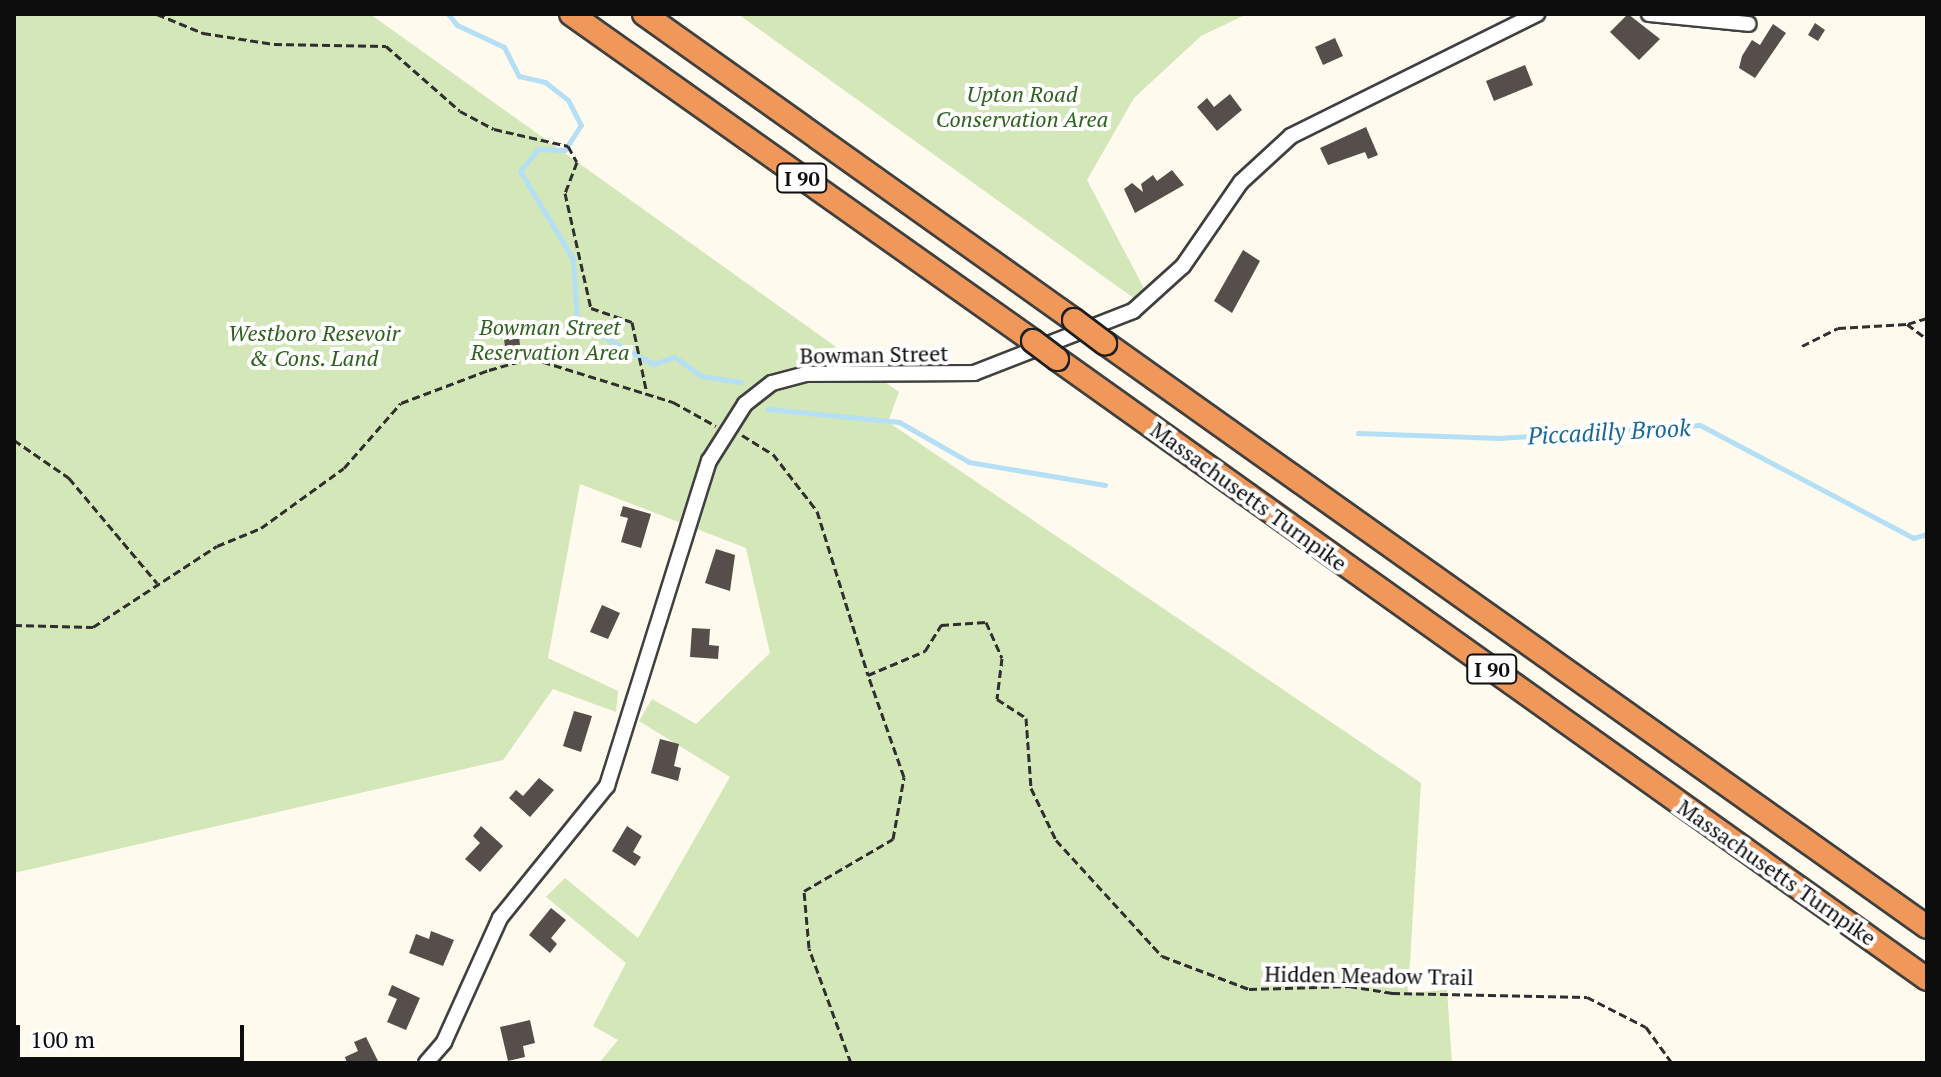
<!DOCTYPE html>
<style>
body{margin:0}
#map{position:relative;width:1941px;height:1077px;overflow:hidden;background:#fefaed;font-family:"PT Serif",serif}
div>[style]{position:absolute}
.green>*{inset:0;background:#d3e7b8}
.stream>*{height:5px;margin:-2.5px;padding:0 2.5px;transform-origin:2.5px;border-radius:2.5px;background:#b4dff4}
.building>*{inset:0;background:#554e4a}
.path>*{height:3px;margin-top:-1.5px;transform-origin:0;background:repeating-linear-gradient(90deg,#2f2f2f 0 8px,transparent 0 12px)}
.roads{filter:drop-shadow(2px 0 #404040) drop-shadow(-2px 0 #404040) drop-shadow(0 2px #404040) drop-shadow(0 -2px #404040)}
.minor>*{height:14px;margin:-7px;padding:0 7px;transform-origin:7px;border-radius:7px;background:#fff}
.highway>*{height:22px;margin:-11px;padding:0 11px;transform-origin:11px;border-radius:11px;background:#ef985a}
.bridges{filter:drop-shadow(2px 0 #1e1e1e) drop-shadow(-2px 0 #1e1e1e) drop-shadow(0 2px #1e1e1e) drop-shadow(0 -2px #1e1e1e)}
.highway-bridge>*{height:22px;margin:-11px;padding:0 11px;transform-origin:11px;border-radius:11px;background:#ef985a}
span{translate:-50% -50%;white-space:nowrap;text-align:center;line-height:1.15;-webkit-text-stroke:8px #fff;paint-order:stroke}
.shield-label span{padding:2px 6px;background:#fff;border:2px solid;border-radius:6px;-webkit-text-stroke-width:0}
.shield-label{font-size:20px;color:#0d0d0d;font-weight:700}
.park-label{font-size:22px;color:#30621f;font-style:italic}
.street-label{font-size:22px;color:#0d0d0d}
.water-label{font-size:24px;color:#1a689a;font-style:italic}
.frame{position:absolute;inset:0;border:16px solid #0d0d0d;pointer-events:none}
.scale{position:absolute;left:16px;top:1025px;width:228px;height:36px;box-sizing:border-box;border:4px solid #0d0d0d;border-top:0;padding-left:10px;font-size:24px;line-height:28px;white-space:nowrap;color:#0d0d0d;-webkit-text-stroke:6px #fff;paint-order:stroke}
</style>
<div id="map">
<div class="green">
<div style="clip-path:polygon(14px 14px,370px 14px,899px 392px,888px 422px,1421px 783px,1408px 993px,1447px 990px,1452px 1063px,599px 1063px,618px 1040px,593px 1026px,626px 963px,546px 897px,565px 878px,638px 938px,730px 777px,639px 721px,652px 699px,696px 724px,770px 653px,746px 548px,580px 484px,548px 658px,618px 691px,616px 712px,553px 689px,503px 760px,14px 873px)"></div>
<div style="clip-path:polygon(738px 14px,1247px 14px,1201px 36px,1134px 98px,1087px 180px,1148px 296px,1142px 304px)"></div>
</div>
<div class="stream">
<div style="left:448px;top:14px;width:14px;rotate:51deg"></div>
<div style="left:457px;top:25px;width:52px;rotate:25.1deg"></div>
<div style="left:504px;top:47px;width:33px;rotate:63deg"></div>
<div style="left:519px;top:76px;width:27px;rotate:13deg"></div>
<div style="left:545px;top:82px;width:29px;rotate:38deg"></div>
<div style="left:568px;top:100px;width:28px;rotate:63deg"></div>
<div style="left:581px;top:125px;width:30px;rotate:123deg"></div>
<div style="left:565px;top:150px;width:27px;rotate:-178deg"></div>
<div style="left:538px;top:149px;width:28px;rotate:129deg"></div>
<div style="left:520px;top:171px;width:103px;rotate:58.9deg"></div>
<div style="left:573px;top:259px;width:63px;rotate:86.4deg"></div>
<div style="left:577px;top:322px;width:87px;rotate:28.9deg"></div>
<div style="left:653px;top:364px;width:23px;rotate:-18deg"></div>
<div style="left:675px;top:357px;width:32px;rotate:36deg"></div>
<div style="left:701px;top:376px;width:40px;rotate:8.5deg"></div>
<div style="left:768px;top:409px;width:132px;rotate:5.7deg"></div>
<div style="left:899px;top:422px;width:81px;rotate:29.7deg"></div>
<div style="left:969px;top:462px;width:138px;rotate:9.6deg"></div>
<div style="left:1358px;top:433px;width:142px;rotate:2deg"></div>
<div style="left:1500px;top:438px;width:200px;rotate:-3.7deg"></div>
<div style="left:1700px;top:425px;width:241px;rotate:27.9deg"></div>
<div style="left:1913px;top:538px;width:15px;rotate:-16deg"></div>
</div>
<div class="building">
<div style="clip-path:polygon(1628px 14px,1660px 39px,1639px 60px,1610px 32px)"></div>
<div style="clip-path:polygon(1815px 23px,1825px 30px,1818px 41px,1808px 35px)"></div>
<div style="clip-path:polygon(1773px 24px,1786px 33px,1755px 78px,1739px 68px,1742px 56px,1752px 40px,1760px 45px)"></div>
<div style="clip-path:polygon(1335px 38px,1343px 56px,1323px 65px,1315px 47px)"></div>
<div style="clip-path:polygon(1525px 65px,1533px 85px,1494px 101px,1486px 81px)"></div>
<div style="clip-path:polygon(1230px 94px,1242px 110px,1217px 131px,1197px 107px,1207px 98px,1214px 107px)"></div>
<div style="clip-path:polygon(1366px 127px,1378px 155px,1368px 159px,1365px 152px,1328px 165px,1320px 148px)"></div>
<div style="clip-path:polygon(1172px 170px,1184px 185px,1135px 213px,1124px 189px,1132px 183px,1143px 192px,1141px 184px,1153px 175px,1157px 181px)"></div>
<div style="clip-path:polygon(1243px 250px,1260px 261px,1232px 313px,1214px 301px)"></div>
<div style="clip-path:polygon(518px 328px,520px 345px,505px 347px,503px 330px)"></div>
<div style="clip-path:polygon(623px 506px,651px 514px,641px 548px,621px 542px,628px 518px,620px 516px)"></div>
<div style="clip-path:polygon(716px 549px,735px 555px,730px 591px,705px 583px)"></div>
<div style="clip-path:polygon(602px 605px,620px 613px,608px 639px,590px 632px)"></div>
<div style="clip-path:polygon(692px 628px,710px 629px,709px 645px,719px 646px,718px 659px,690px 657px)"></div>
<div style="clip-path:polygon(574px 711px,592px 716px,581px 752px,563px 746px)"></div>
<div style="clip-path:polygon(660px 739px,679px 744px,674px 766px,681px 768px,678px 781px,651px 773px)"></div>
<div style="clip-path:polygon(539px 778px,554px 790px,530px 817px,509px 798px,516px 790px,523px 796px)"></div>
<div style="clip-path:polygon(481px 826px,503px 846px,480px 872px,465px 859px,480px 843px,473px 836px)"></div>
<div style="clip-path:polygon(627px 826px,642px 836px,633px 852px,641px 857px,635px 866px,612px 851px)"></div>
<div style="clip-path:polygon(551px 908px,566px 920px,551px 938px,557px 944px,550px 953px,529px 935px)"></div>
<div style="clip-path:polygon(431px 931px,454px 940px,443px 966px,409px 953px,416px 934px,429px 939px)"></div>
<div style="clip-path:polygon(392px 985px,420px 998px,406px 1030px,387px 1022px,397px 999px,388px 995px)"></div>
<div style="clip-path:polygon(530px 1020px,535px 1043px,523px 1046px,525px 1057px,508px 1061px,500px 1027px)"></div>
<div style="clip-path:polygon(366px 1037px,378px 1061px,347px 1063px,345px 1057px,358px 1051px,354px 1042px)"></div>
</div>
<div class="path">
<div style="left:157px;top:14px;width:50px;rotate:22.4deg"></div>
<div style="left:203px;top:33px;width:72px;rotate:8.8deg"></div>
<div style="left:274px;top:44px;width:112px;rotate:1deg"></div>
<div style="left:386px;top:46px;width:98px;rotate:41.3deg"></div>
<div style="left:460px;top:111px;width:38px;rotate:28deg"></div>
<div style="left:494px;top:129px;width:76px;rotate:12.9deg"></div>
<div style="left:568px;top:146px;width:18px;rotate:61deg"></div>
<div style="left:577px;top:162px;width:33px;rotate:111deg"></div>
<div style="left:565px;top:193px;width:118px;rotate:77.3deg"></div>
<div style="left:591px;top:308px;width:43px;rotate:18.9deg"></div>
<div style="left:632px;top:322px;width:74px;rotate:78.2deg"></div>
<div style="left:1927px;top:318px;width:21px;rotate:163deg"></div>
<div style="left:1907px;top:324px;width:25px;rotate:37deg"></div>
<div style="left:1802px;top:346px;width:40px;rotate:-26.6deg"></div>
<div style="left:1838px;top:328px;width:69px;rotate:-3.3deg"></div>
<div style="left:742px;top:435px;width:36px;rotate:32deg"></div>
<div style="left:773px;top:454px;width:72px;rotate:52.3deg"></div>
<div style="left:817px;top:511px;width:172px;rotate:72.7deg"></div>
<div style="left:868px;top:675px;width:62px;rotate:-22.8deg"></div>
<div style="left:925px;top:651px;width:31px;rotate:-58deg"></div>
<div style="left:941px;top:625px;width:45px;rotate:-3.8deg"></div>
<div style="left:986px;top:622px;width:39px;rotate:66deg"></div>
<div style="left:1002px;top:658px;width:41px;rotate:97deg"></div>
<div style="left:997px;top:699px;width:35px;rotate:33deg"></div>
<div style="left:1026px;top:718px;width:70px;rotate:85.9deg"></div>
<div style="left:1031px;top:788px;width:58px;rotate:64.3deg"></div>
<div style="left:1056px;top:840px;width:157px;rotate:47.6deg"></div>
<div style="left:1162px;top:956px;width:93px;rotate:20.8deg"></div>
<div style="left:1249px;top:989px;width:100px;rotate:-1.7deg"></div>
<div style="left:1349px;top:986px;width:44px;rotate:9.2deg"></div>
<div style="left:1392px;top:993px;width:195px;rotate:1.2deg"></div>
<div style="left:1587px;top:997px;width:66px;rotate:27deg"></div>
<div style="left:1646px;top:1027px;width:44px;rotate:54.2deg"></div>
<div style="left:14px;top:440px;width:67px;rotate:34.6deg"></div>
<div style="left:69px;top:478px;width:137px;rotate:50deg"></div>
<div style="left:14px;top:625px;width:79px;rotate:1.5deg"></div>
<div style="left:93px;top:627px;width:148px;rotate:-33.2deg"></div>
<div style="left:217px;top:546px;width:48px;rotate:-22.2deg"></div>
<div style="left:261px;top:528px;width:102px;rotate:-35.9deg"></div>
<div style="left:344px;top:468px;width:86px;rotate:-48.8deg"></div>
<div style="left:401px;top:403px;width:94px;rotate:-20.6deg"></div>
<div style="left:489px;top:370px;width:44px;rotate:-15.9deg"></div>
<div style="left:531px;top:358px;width:149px;rotate:17.2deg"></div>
<div style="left:673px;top:402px;width:49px;rotate:29.2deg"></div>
<div style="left:851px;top:1063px;width:122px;rotate:-110.1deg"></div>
<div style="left:809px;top:948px;width:57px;rotate:-95deg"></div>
<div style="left:804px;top:891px;width:103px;rotate:-30.3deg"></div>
<div style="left:893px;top:839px;width:63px;rotate:-79.9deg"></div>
<div style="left:904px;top:777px;width:108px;rotate:-109.4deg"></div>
</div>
<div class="roads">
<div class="minor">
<div style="left:1649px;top:14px;width:100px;rotate:5.7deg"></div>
<div style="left:426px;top:1063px;width:28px;rotate:-49deg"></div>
<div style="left:444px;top:1042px;width:136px;rotate:-65.7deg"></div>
<div style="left:500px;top:918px;width:170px;rotate:-51deg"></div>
<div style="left:607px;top:786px;width:341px;rotate:-72.6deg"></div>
<div style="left:709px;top:461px;width:67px;rotate:-57.7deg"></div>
<div style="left:745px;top:404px;width:34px;rotate:-38deg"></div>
<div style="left:772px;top:383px;width:34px;rotate:-15deg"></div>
<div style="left:805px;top:374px;width:169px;rotate:-0.3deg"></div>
<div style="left:974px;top:373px;width:171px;rotate:-21.3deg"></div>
<div style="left:1133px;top:311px;width:67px;rotate:-42deg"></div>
<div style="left:1183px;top:266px;width:102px;rotate:-55.4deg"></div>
<div style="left:1241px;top:182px;width:68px;rotate:-42.6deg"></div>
<div style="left:1291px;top:136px;width:275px;rotate:-26.4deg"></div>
</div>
<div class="highway">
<div style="left:571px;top:14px;width:566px;rotate:35.29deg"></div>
<div style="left:644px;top:14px;width:528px;rotate:35.44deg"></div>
<div style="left:1105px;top:343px;width:1008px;rotate:35.39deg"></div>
<div style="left:1057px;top:359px;width:1068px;rotate:35.48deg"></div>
</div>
</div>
<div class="bridges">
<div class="highway-bridge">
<div style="left:1074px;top:320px;width:39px;rotate:37deg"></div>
<div style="left:1033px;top:341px;width:30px;rotate:37deg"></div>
</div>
</div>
<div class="shield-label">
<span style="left:802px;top:178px">I 90</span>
<span style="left:1492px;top:669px">I 90</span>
</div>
<div class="park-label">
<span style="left:1022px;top:106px">Upton Road<br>Conservation Area</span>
<span style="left:550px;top:339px">Bowman Street<br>Reservation Area</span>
<span style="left:314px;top:345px">Westboro Resevoir<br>&amp; Cons. Land</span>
</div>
<div class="street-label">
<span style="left:874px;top:354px;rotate:-1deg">Bowman Street</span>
<span style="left:1249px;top:496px;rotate:36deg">Massachusetts Turnpike</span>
<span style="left:1777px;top:872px;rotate:35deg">Massachusetts Turnpike</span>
<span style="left:1369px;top:975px;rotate:1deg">Hidden Meadow Trail</span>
</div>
<div class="water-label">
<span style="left:1609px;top:432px;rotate:-3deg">Piccadilly Brook</span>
</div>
<div class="frame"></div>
<div class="scale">100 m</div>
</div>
